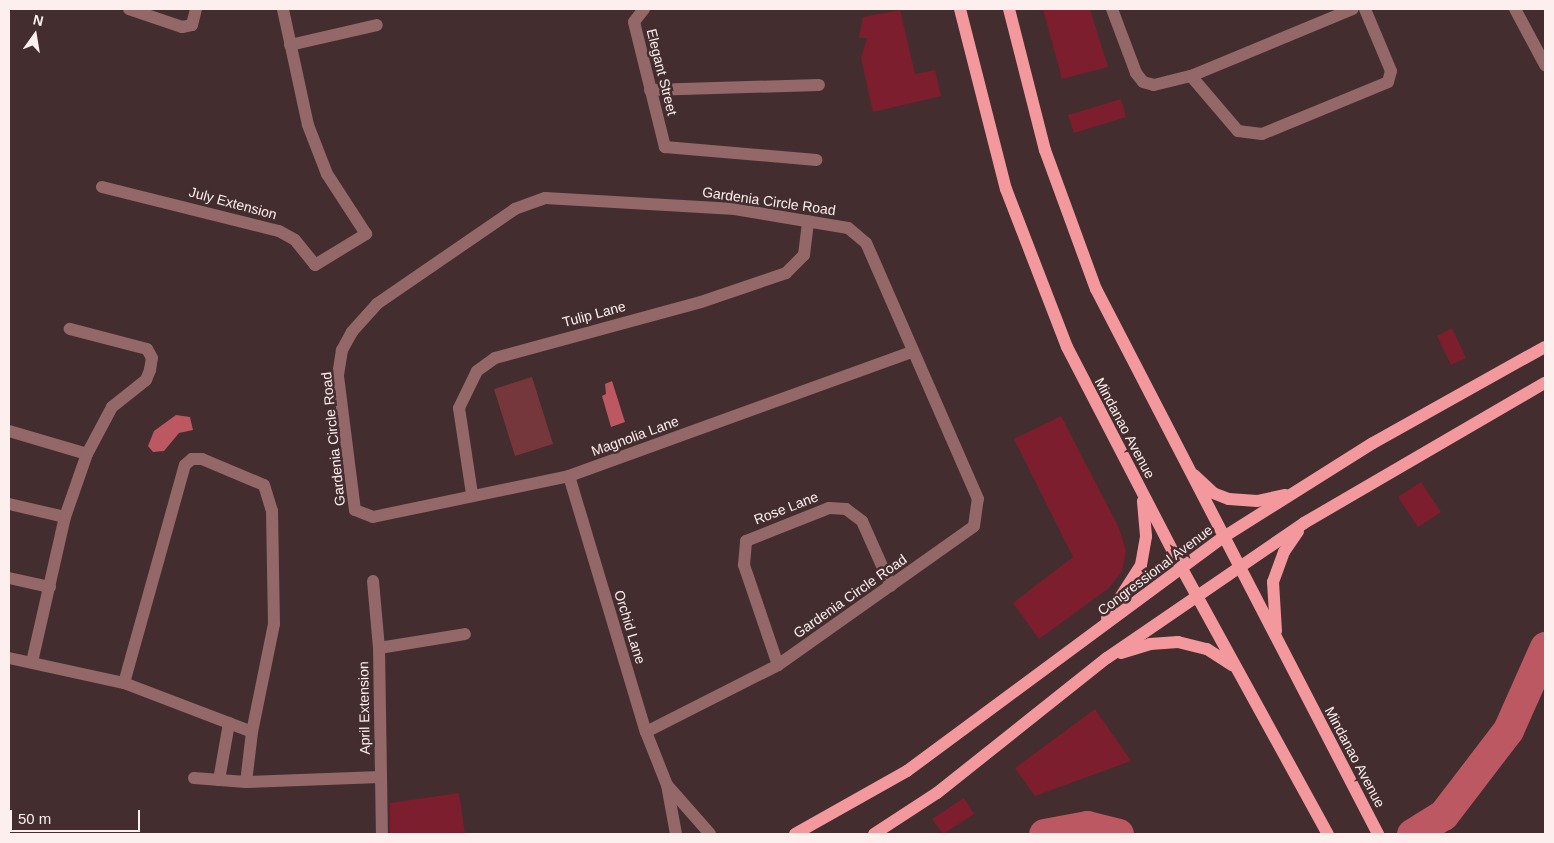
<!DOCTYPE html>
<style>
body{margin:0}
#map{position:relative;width:1554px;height:843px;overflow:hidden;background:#432d2e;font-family:Helvetica,sans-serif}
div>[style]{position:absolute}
.green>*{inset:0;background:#75363c}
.water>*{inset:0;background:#bb5861}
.river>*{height:31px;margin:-15.5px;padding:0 15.5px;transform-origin:15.5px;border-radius:15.5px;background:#bb5861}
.building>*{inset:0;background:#7d1e2e}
.minor>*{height:12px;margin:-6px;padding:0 6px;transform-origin:6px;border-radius:6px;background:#946769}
.major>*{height:12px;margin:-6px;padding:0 6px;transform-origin:6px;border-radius:6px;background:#f3989d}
span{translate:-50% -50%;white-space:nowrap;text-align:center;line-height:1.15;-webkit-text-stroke:5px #432d2e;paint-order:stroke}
.street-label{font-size:14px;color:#feefef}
.frame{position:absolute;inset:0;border:10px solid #feefef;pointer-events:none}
.north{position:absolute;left:10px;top:10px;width:50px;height:50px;-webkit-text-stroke:4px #432d2e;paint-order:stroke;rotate:13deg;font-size:14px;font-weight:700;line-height:20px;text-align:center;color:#feefef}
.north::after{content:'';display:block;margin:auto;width:18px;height:22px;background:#feefef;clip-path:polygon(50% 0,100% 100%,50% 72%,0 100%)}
.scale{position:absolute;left:10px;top:810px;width:130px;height:22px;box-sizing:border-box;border:2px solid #feefef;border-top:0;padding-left:6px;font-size:15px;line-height:18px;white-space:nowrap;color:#feefef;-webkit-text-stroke:4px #432d2e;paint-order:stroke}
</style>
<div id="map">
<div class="green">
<div style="clip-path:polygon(532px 377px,553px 444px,515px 456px,494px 389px)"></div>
</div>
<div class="water">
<div style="clip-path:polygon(612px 381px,625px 422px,611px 427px,602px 396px,606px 394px,605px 384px)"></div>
<div style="clip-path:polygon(176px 415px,190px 417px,193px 430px,179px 433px,164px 451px,153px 452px,148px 446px,154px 431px)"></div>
</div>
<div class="river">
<div style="left:1044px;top:834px;width:44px;rotate:-10.5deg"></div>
<div style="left:1087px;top:826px;width:32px;rotate:14deg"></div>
<div style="left:1412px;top:834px;width:36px;rotate:-32deg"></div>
<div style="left:1443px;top:815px;width:107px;rotate:-52.6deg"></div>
<div style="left:1508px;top:730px;width:91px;rotate:-66deg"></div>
</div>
<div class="building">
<div style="clip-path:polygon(1043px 9px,1090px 9px,1108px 67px,1062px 79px)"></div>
<div style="clip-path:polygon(900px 10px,915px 74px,935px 70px,941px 96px,873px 112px,861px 58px,867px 38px,859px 38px,863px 17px)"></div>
<div style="clip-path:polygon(1121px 99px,1126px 117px,1074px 133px,1068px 115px)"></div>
<div style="clip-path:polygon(1452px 328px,1466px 358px,1451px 365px,1437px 336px)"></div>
<div style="clip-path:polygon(1061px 416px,1119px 528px,1126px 551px,1122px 571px,1109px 588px,1039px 639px,1013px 603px,1073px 557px,1014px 439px)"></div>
<div style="clip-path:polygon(1421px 482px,1441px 512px,1418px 527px,1398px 497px)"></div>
<div style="clip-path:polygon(1095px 709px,1131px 761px,1035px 796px,1015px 768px)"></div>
<div style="clip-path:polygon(459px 793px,465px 834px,390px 834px,390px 803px)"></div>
<div style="clip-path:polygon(964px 798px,974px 814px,943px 834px,932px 819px)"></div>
</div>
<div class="minor">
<div style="left:129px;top:9px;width:56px;rotate:18.8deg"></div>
<div style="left:182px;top:27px;width:10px;rotate:-11deg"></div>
<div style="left:192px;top:25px;width:16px;rotate:-76deg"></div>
<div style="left:644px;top:9px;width:16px;rotate:128deg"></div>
<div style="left:634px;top:22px;width:129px;rotate:76.1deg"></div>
<div style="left:665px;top:147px;width:152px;rotate:4.9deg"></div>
<div style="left:1112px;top:9px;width:68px;rotate:69.4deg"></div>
<div style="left:1136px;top:73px;width:11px;rotate:52deg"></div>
<div style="left:1143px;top:82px;width:11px;rotate:15deg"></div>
<div style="left:1154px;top:85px;width:38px;rotate:-14deg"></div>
<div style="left:1191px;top:76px;width:175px;rotate:-22.5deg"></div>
<div style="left:1515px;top:9px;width:64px;rotate:61.8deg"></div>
<div style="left:290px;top:45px;width:89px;rotate:-12.9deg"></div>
<div style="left:1191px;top:76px;width:72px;rotate:49.5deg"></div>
<div style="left:1238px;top:131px;width:24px;rotate:7deg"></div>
<div style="left:1262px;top:134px;width:136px;rotate:-22.4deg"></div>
<div style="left:1388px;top:82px;width:11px;rotate:-75deg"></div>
<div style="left:1391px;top:71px;width:67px;rotate:-112.8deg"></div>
<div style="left:650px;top:90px;width:169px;rotate:-1.7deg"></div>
<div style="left:102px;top:187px;width:182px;rotate:14deg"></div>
<div style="left:279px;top:231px;width:18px;rotate:29deg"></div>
<div style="left:295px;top:240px;width:32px;rotate:51deg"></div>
<div style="left:315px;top:265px;width:60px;rotate:-31.3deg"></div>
<div style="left:366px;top:234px;width:72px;rotate:-123deg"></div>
<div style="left:327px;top:174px;width:53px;rotate:-111.2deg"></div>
<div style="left:308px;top:125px;width:119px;rotate:-102.2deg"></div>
<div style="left:9px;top:431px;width:81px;rotate:16.4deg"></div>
<div style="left:569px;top:476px;width:267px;rotate:73.3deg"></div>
<div style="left:646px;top:732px;width:57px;rotate:68.4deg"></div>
<div style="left:667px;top:785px;width:50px;rotate:79.6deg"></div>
<div style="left:472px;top:494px;width:87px;rotate:-98.6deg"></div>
<div style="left:459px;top:408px;width:41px;rotate:-64.1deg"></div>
<div style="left:477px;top:371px;width:22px;rotate:-36deg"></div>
<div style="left:495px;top:358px;width:213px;rotate:-15.2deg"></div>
<div style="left:701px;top:302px;width:90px;rotate:-18.8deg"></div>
<div style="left:786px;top:273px;width:25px;rotate:-45deg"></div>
<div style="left:804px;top:255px;width:34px;rotate:-83deg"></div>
<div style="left:9px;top:504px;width:57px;rotate:13.1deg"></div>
<div style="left:9px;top:578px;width:42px;rotate:12.4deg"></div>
<div style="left:373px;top:581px;width:67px;rotate:84.9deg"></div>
<div style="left:379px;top:648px;width:186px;rotate:89.1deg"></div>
<div style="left:379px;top:648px;width:87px;rotate:-9.2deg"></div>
<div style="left:9px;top:658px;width:118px;rotate:12.3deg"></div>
<div style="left:124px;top:683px;width:137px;rotate:20.9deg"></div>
<div style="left:32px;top:662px;width:149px;rotate:-77.2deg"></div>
<div style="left:65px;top:517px;width:67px;rotate:-70.8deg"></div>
<div style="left:87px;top:454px;width:53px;rotate:-62deg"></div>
<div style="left:112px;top:407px;width:43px;rotate:-38.5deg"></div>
<div style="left:146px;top:380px;width:11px;rotate:-68deg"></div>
<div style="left:150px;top:370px;width:12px;rotate:-81deg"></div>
<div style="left:152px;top:358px;width:10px;rotate:-119deg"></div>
<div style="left:147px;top:349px;width:80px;rotate:-165.4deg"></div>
<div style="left:778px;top:665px;width:106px;rotate:-108.8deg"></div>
<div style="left:744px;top:565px;width:24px;rotate:-85deg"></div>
<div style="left:746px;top:541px;width:89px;rotate:-21.7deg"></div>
<div style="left:829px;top:508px;width:17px;rotate:3deg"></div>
<div style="left:846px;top:509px;width:20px;rotate:37deg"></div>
<div style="left:862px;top:521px;width:71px;rotate:66deg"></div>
<div style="left:124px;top:683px;width:226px;rotate:-74.4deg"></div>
<div style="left:185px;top:465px;width:9px;rotate:-41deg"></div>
<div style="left:192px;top:459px;width:10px"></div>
<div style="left:202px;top:459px;width:67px;rotate:22.8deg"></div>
<div style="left:264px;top:485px;width:27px;rotate:73deg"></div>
<div style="left:272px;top:511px;width:113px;rotate:89deg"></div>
<div style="left:274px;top:624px;width:110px;rotate:101.5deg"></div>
<div style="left:252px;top:732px;width:50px;rotate:96.8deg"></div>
<div style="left:646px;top:732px;width:148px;rotate:-26.9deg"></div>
<div style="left:778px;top:665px;width:240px;rotate:-35.3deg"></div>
<div style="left:974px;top:526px;width:27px;rotate:-82deg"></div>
<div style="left:978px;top:499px;width:279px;rotate:-113.6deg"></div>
<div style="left:866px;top:243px;width:23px;rotate:-140deg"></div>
<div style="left:848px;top:228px;width:115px;rotate:-170.5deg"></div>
<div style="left:735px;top:209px;width:190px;rotate:-176.7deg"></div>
<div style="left:545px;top:198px;width:32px;rotate:160deg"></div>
<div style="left:515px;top:209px;width:168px;rotate:145.5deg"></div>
<div style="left:377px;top:304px;width:38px;rotate:132deg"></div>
<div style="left:352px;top:332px;width:21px;rotate:119deg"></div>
<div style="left:342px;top:350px;width:26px;rotate:99deg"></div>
<div style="left:338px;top:376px;width:135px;rotate:82.8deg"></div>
<div style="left:355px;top:510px;width:19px;rotate:21deg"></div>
<div style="left:373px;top:517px;width:200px;rotate:-11.8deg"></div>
<div style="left:569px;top:476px;width:364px;rotate:-19.9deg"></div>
<div style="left:194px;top:778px;width:52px;rotate:4.4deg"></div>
<div style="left:246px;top:782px;width:134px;rotate:-2.1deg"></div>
<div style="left:219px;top:780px;width:58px;rotate:-80deg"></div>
<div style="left:667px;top:785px;width:65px;rotate:48.7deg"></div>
</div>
<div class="major">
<div style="left:960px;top:9px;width:186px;rotate:75.7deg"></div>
<div style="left:1006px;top:189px;width:169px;rotate:68.9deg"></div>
<div style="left:1067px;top:347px;width:248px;rotate:62.6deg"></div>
<div style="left:1181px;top:567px;width:305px;rotate:61.2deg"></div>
<div style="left:1009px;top:9px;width:146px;rotate:75.7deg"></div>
<div style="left:1045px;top:150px;width:148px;rotate:69.9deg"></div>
<div style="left:1096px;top:289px;width:614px;rotate:62.64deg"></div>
<div style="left:1194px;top:475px;width:26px;rotate:43deg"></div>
<div style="left:1213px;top:493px;width:17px;rotate:21deg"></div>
<div style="left:1229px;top:499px;width:28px;rotate:4deg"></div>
<div style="left:1257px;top:501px;width:29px;rotate:-12deg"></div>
<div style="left:1107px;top:618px;width:63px;rotate:-57.3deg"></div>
<div style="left:1141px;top:565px;width:29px;rotate:-80deg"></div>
<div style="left:1146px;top:536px;width:35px;rotate:-95deg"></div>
<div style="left:1276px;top:631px;width:49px;rotate:-93.5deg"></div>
<div style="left:1273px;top:582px;width:32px;rotate:-70deg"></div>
<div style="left:1284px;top:552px;width:25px;rotate:-56deg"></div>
<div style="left:1121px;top:653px;width:30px;rotate:-17deg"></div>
<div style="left:1150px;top:644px;width:28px;rotate:-4deg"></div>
<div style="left:1178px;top:642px;width:30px;rotate:14deg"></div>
<div style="left:1207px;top:649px;width:30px;rotate:33deg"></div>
<div style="left:795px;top:834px;width:129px;rotate:-29.4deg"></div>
<div style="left:907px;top:771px;width:392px;rotate:-36.5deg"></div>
<div style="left:1222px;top:538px;width:178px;rotate:-32.2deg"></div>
<div style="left:1373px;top:443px;width:197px;rotate:-29.2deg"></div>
<div style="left:874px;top:834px;width:75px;rotate:-33.1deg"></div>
<div style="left:937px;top:793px;width:217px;rotate:-38.5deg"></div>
<div style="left:1107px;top:658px;width:239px;rotate:-34.4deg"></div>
<div style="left:1304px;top:523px;width:279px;rotate:-30.2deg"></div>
</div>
<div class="street-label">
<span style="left:662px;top:72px;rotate:76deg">Elegant Street</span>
<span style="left:769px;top:201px;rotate:8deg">Gardenia Circle Road</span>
<span style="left:233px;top:203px;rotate:15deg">July Extension</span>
<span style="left:594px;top:314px;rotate:-15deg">Tulip Lane</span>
<span style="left:1125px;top:428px;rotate:62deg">Mindanao Avenue</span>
<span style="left:635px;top:436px;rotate:-20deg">Magnolia Lane</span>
<span style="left:333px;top:439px;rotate:-96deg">Gardenia Circle Road</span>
<span style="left:786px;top:508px;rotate:-21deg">Rose Lane</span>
<span style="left:1155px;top:570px;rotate:-37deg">Congressional Avenue</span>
<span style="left:850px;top:596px;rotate:-35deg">Gardenia Circle Road</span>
<span style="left:630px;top:627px;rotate:73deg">Orchid Lane</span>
<span style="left:364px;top:708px;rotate:-91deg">April Extension</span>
<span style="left:1355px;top:757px;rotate:62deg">Mindanao Avenue</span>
</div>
<div class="frame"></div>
<div class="north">N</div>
<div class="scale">50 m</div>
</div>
